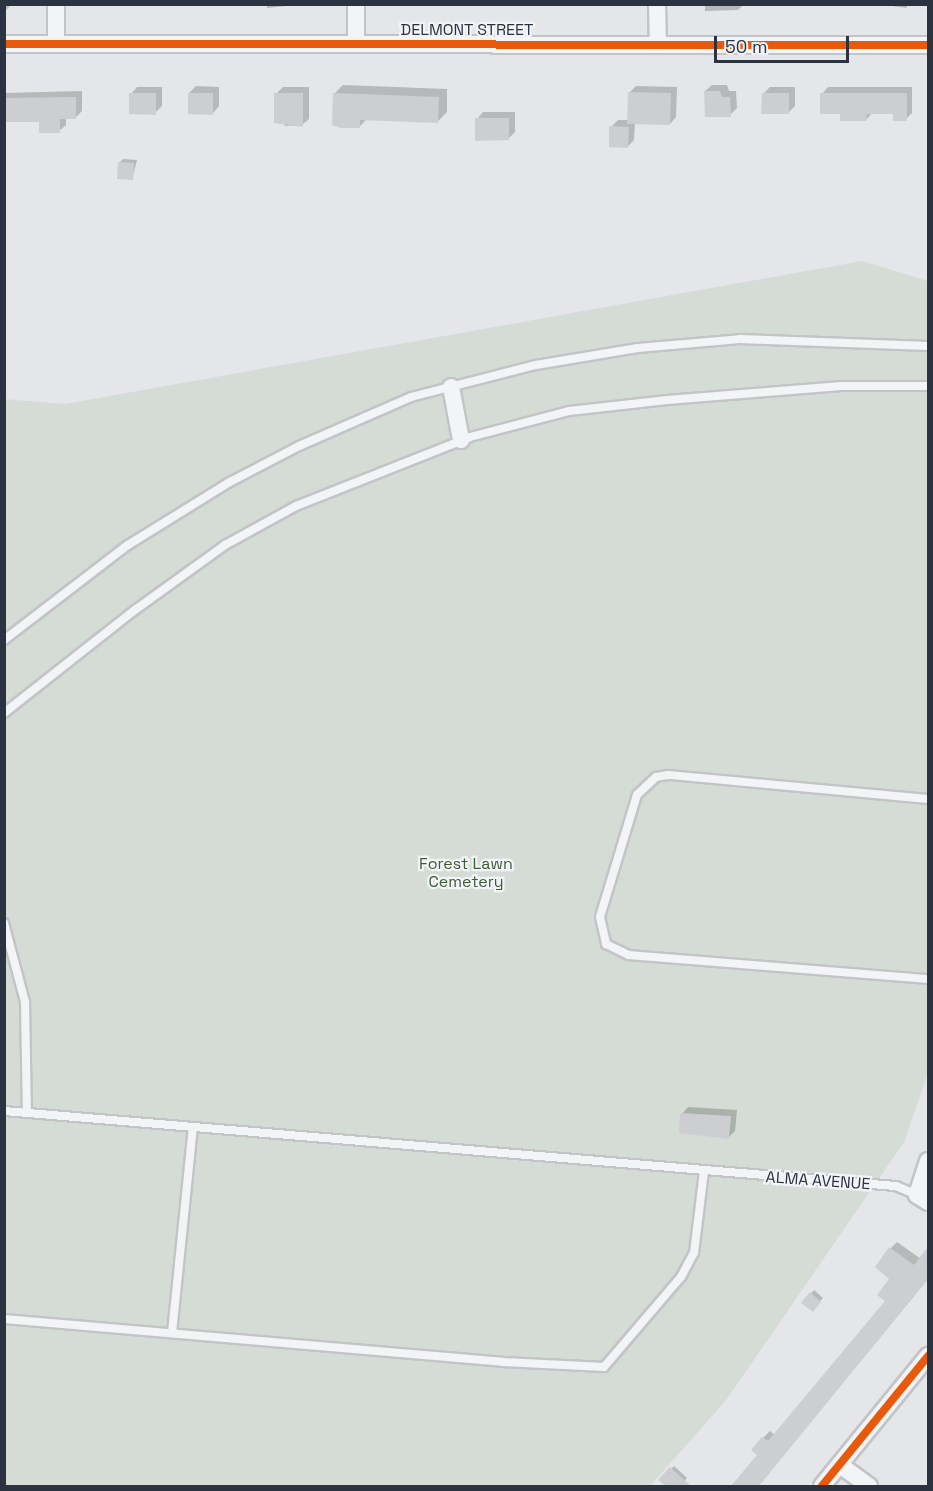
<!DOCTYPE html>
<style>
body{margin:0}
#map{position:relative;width:933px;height:1491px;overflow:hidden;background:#e4e6e9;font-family:"Space Grotesk",sans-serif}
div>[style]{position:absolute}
.green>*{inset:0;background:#d5dcd5}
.shadow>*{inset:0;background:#0003}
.building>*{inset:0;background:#ccced1}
.roads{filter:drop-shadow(2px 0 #c2c4c7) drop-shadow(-2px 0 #c2c4c7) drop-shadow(0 2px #c2c4c7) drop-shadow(0 -2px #c2c4c7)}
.service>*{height:8px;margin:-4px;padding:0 4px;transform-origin:4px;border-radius:4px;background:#f3f4f5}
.minor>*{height:16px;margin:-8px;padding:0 8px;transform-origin:8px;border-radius:8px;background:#f3f4f5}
.cycleway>*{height:8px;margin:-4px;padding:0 4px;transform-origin:4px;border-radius:4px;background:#e8590c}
span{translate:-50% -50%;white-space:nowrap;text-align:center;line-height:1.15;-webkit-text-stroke:4.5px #f2f4f7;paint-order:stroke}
.street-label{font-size:16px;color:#2b3341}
.park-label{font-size:16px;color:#405c39}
.frame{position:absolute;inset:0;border:6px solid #2b3341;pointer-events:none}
.scale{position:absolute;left:714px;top:36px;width:135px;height:27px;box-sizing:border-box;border:3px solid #2b3341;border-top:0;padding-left:8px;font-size:18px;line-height:21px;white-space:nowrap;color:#2b3341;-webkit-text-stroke:4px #f2f4f7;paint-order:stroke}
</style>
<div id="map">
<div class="green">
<div style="clip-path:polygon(862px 261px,928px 281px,928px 1073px,904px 1142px,727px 1399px,650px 1486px,5px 1486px,4px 399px,65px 404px)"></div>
</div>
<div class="shadow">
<div style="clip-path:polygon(4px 4px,12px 4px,5px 11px)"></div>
<div style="clip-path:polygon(267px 4px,305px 4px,267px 8px)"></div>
<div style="clip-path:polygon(589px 4px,608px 4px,606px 6px)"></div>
<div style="clip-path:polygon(705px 4px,744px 4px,738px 10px,705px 11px)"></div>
<div style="clip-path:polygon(878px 4px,909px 4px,906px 8px)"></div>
<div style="clip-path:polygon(343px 85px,447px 89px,447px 112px,438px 121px,367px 119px,360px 126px,334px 94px)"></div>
<div style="clip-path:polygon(712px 85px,727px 85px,729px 91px,736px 91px,737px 108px,730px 115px,705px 91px)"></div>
<div style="clip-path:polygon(196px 86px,219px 87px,219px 106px,213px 113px,189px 93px)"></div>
<div style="clip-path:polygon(636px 86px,677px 87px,676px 117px,670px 124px,635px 123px,634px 140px,628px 146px,611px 127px,618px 120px,629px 120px,629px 93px)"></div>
<div style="clip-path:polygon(137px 87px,162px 87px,162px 106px,155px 113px,131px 94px)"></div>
<div style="clip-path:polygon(283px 87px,309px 87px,309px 119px,302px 125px,285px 126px,276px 94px)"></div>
<div style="clip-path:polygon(770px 87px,795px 87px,795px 106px,788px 113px,763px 94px)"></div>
<div style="clip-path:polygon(828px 87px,912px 87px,912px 113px,906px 119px,894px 113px,872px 113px,866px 120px,842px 112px,822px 94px)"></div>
<div style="clip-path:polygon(82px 91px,82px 111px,76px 117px,66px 118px,66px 125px,59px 131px,40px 120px,4px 121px,4px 93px)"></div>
<div style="clip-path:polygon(483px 112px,515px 112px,515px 132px,508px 139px,477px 119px)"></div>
<div style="clip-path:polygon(123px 159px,137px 160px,132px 179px,120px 162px)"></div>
<div style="clip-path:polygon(688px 1107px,737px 1110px,735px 1131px,728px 1138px,682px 1114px)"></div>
<div style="clip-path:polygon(897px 1242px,921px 1259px,928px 1250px,928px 1279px,758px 1486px,733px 1486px,759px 1455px,763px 1438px,770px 1431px,775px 1435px,887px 1301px,891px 1279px,891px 1248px)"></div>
<div style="clip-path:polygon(814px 1290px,823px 1298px,812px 1310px,803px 1302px)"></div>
<div style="clip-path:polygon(674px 1466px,687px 1478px,679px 1486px,668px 1486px,661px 1480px)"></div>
</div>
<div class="building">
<div style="clip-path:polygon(704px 91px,720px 91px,722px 97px,730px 97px,731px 117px,705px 117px)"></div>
<div style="clip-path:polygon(628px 92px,671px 93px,670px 125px,627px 124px)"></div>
<div style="clip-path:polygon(129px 93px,156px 93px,156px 115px,129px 114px)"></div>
<div style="clip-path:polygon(188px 93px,213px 93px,213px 115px,188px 114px)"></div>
<div style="clip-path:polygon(274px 93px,303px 93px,303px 127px,274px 123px)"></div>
<div style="clip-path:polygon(333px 93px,439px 97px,438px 123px,360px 120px,360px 128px,341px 128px,332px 125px)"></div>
<div style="clip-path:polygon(762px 93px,789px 93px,789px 114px,761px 114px)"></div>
<div style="clip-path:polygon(820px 93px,907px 93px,907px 121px,893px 121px,893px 114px,867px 114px,866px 121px,840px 121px,840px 114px,820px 114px)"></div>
<div style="clip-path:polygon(76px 97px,76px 119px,60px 119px,60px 133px,39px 133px,39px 122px,4px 122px,4px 98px)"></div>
<div style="clip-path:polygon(475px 118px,509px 118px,509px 140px,475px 141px)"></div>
<div style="clip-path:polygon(609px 126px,629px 127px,628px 148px,609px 147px)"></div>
<div style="clip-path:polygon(118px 162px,134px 163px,133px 180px,117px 179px)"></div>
<div style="clip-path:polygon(680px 1113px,731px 1116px,729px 1139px,679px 1133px)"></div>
<div style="clip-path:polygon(889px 1247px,914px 1265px,928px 1247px,928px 1279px,759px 1486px,731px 1486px,757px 1455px,751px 1450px,762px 1437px,768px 1441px,885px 1301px,877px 1295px,889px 1279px,875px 1267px)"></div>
<div style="clip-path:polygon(810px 1292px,821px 1302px,813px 1312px,801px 1303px)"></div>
<div style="clip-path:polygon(670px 1467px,691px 1486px,666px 1486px,658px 1480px)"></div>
</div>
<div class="roads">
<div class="service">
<div style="left:4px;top:640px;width:156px;rotate:-37.5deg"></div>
<div style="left:128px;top:545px;width:118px;rotate:-31.8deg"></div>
<div style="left:228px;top:483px;width:80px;rotate:-27.5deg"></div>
<div style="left:299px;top:446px;width:122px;rotate:-23.6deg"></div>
<div style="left:411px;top:397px;width:129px;rotate:-14.4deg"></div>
<div style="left:536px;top:365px;width:103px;rotate:-9.5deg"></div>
<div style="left:638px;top:348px;width:102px;rotate:-5deg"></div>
<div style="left:740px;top:339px;width:188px;rotate:2.1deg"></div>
<div style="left:4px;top:713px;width:167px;rotate:-38.2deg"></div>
<div style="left:135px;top:610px;width:111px;rotate:-35.8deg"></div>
<div style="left:225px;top:545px;width:81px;rotate:-28.8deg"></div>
<div style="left:296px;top:506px;width:187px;rotate:-21.6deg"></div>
<div style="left:470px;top:437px;width:102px;rotate:-14.7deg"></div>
<div style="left:569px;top:411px;width:99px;rotate:-6.4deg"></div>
<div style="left:667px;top:400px;width:175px;rotate:-4.6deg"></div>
<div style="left:841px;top:386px;width:87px"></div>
<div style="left:928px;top:799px;width:261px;rotate:-174.7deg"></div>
<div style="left:668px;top:775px;width:12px;rotate:171deg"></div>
<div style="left:656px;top:777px;width:26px;rotate:137deg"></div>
<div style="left:637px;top:795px;width:127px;rotate:106.9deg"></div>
<div style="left:600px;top:917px;width:28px;rotate:77deg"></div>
<div style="left:606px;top:944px;width:25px;rotate:26deg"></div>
<div style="left:629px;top:955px;width:300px;rotate:4.6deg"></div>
<div style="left:4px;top:923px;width:82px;rotate:75.1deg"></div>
<div style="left:25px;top:1002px;width:111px;rotate:89deg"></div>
<div style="left:4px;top:1111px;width:895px;rotate:4.81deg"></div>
<div style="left:896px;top:1186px;width:23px;rotate:23deg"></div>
<div style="left:4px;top:1319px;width:500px;rotate:4.9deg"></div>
<div style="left:502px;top:1362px;width:102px;rotate:2.8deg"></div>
<div style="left:604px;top:1367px;width:118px;rotate:-49.5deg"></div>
<div style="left:681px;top:1277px;width:27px;rotate:-62deg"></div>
<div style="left:694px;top:1253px;width:82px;rotate:-83deg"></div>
<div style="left:172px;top:1333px;width:207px;rotate:-84.2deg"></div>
</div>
<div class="minor">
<div style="left:56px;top:4px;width:40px;rotate:90deg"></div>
<div style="left:657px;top:4px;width:41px;rotate:88.6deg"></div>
<div style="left:4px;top:44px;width:924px;rotate:0.06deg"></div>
<div style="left:356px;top:44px;width:40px;rotate:-90deg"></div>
<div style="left:451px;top:387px;width:54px;rotate:79.3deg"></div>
<div style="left:928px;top:1161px;width:36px;rotate:108deg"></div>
<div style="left:917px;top:1195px;width:13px;rotate:32deg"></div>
<div style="left:840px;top:1465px;width:36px;rotate:36deg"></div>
<div style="left:822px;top:1486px;width:168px;rotate:-50.8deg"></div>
</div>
</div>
<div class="cycleway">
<div style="left:4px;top:44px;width:924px;rotate:0.06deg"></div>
<div style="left:822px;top:1486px;width:168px;rotate:-50.8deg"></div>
</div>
<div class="street-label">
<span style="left:467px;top:30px">DELMONT STREET</span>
<span style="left:818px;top:1181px;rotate:4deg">ALMA AVENUE</span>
</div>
<div class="park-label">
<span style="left:466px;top:873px">Forest Lawn<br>Cemetery</span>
</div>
<div class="frame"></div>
<div class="scale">50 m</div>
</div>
